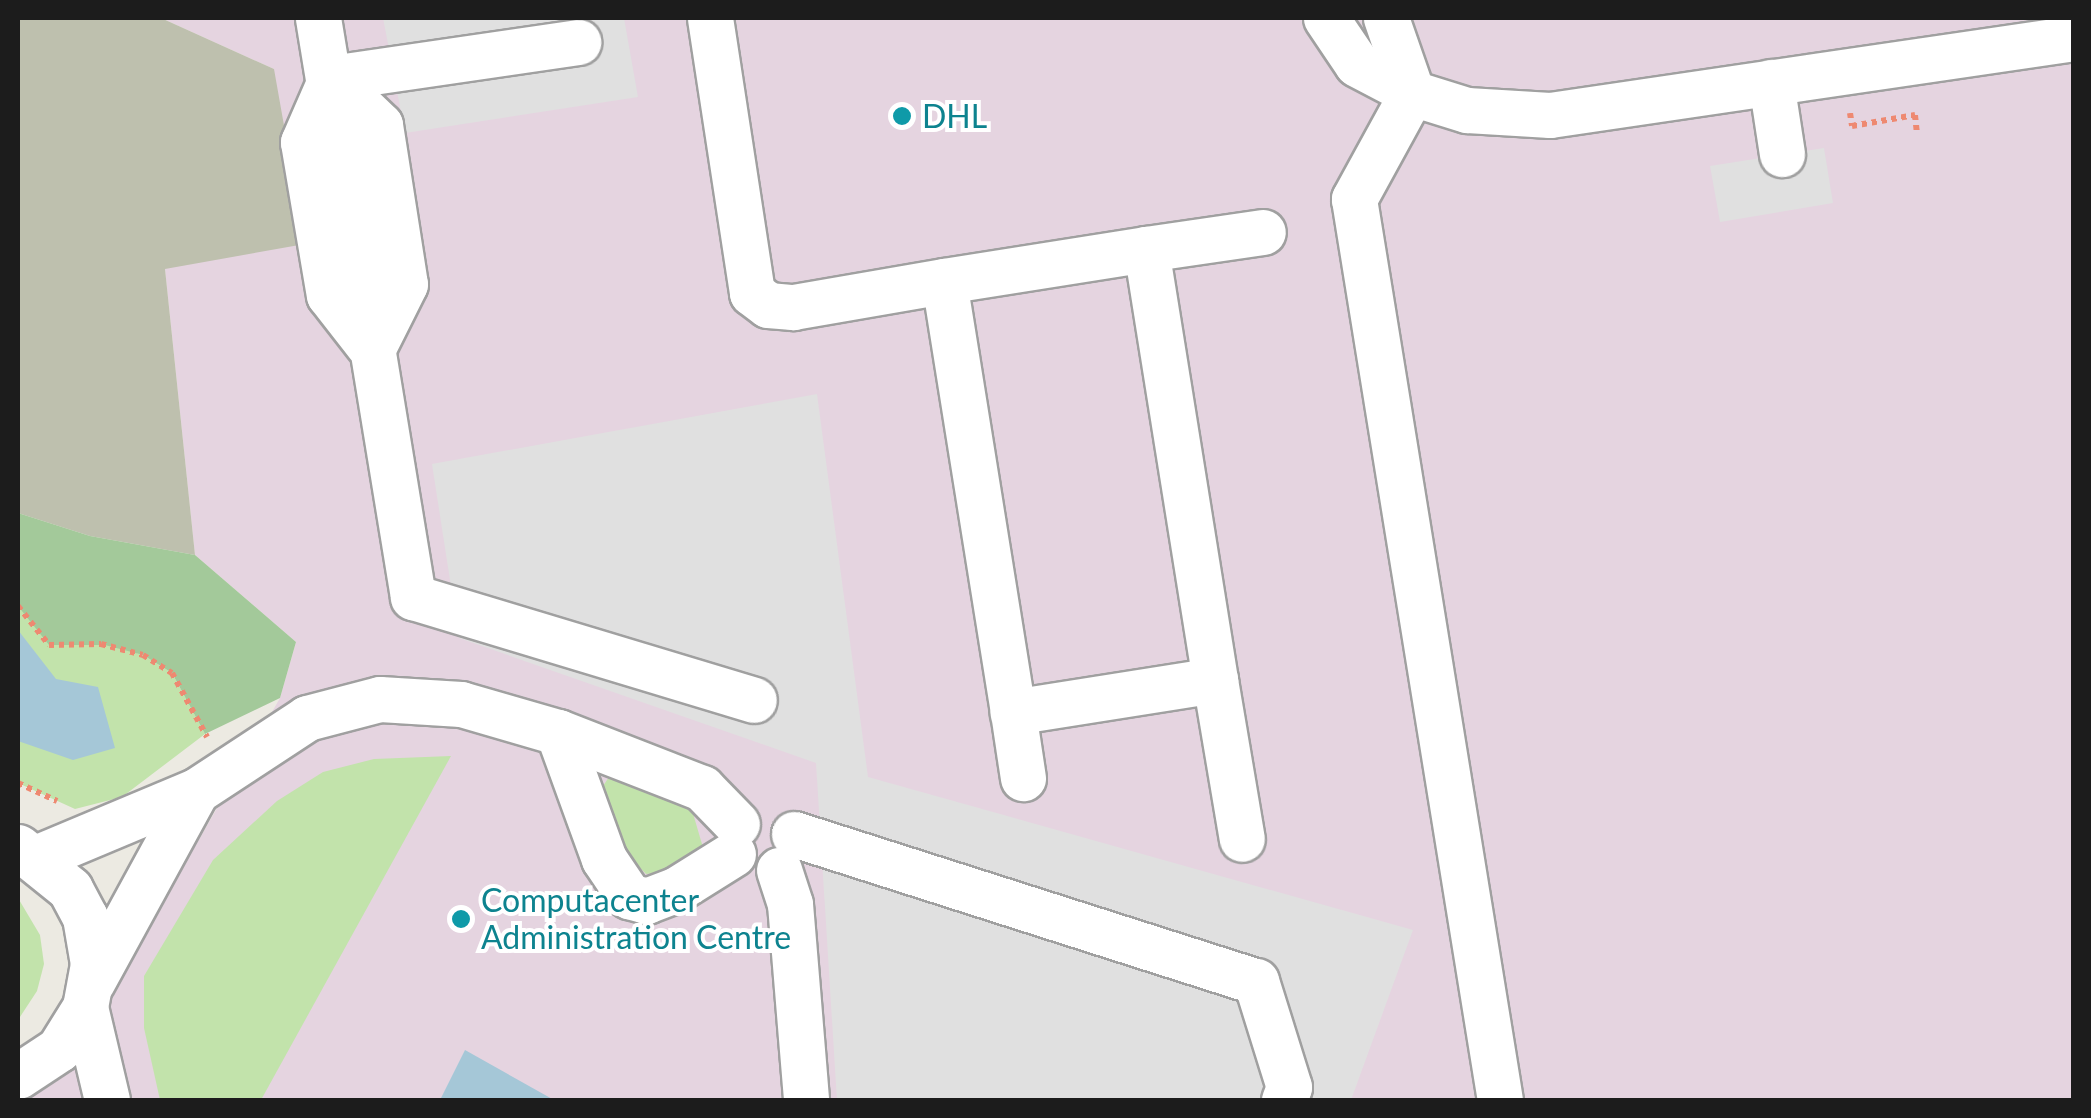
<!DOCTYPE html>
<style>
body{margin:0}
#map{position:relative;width:2091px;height:1118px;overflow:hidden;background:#eceae2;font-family:Lato,sans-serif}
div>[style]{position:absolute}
.industrial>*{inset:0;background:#e5d4e0}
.construction>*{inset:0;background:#bec0ae}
.grass>*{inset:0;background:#c2e3ab}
.forest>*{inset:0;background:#a3c99a}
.parking>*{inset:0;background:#e0e0e0}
.water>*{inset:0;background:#a5c7d7}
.path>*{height:6px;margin-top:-3px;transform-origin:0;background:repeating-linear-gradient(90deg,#ee8971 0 5px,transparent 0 10px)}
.roads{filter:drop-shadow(2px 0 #a0a0a0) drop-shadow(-2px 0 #a0a0a0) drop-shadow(0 2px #a0a0a0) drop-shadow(0 -2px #a0a0a0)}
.minor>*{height:45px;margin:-22.5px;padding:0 22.5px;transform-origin:22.5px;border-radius:22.5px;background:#fff}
.dots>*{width:28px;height:28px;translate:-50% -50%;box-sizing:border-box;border:5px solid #fff;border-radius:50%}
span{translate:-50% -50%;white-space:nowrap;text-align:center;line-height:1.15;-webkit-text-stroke:8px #fff;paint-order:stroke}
.culture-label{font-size:32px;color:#0d838f}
.left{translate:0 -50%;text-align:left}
.frame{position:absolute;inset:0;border:20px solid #1c1c1c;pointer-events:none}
</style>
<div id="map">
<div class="industrial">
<div style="clip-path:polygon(161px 18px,2073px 18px,2073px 1100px,18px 1100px,106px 1002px,280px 698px,296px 642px,195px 555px,165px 269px,274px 69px)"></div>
</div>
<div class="construction">
<div style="clip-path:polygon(18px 18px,161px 18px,274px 69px,305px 244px,165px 269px,195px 555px,90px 536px,18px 513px)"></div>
</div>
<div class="grass">
<div style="clip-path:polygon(18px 606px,32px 621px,143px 655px,172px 673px,205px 734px,122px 797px,75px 809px,18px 783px)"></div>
<div style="clip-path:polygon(451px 756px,261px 1100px,160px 1100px,144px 1028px,144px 976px,213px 860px,277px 801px,323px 772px,374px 759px)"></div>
<div style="clip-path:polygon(613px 771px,692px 810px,704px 851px,673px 871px,646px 874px,627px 854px,603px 786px)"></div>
<div style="clip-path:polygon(18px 898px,40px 935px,44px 964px,37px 991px,18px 1020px)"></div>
</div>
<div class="forest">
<div style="clip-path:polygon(18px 513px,90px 536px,195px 555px,296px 642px,280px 698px,205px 734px,172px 673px,143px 655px,105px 645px,49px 645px,18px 606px)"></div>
</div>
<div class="parking">
<div style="clip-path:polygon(383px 18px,624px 18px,638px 97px,405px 133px)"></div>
<div style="clip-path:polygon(1824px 148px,1833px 203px,1720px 222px,1710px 166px)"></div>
<div style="clip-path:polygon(817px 394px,868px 777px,1413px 930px,1351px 1100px,837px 1100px,816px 763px,459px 638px,432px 464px)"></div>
</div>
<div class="water">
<div style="clip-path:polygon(18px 630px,56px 679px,98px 687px,115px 748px,73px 760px,18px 741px)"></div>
<div style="clip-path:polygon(465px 1050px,554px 1100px,440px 1100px)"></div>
</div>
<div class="path">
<div style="left:1850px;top:113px;width:13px;rotate:81deg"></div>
<div style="left:1852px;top:126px;width:64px;rotate:-9.9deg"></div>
<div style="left:1915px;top:115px;width:19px;rotate:84deg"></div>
<div style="left:18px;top:606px;width:50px;rotate:51.5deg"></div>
<div style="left:49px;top:645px;width:52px;rotate:-1.1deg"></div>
<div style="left:101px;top:644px;width:43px;rotate:14.7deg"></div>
<div style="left:143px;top:655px;width:34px;rotate:32deg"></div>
<div style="left:172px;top:673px;width:73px;rotate:61.3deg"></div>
<div style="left:18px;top:783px;width:43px;rotate:24.8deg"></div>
</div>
<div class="roads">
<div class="minor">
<div style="left:318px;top:18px;width:587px;rotate:80.68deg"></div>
<div style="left:413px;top:597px;width:356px;rotate:16.8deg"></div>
<div style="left:710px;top:18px;width:278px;rotate:81.3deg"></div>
<div style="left:752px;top:293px;width:20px;rotate:37deg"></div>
<div style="left:768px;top:305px;width:25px;rotate:5deg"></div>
<div style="left:793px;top:307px;width:153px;rotate:-9.8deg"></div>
<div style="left:1326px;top:18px;width:55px;rotate:56deg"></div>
<div style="left:1357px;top:64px;width:62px;rotate:27.8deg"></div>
<div style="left:1412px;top:93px;width:58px;rotate:17.2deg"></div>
<div style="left:1467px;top:110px;width:83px;rotate:3.4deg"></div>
<div style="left:1550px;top:115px;width:530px;rotate:-8.36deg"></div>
<div style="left:1386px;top:18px;width:79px;rotate:70.9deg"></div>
<div style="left:1412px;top:93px;width:121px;rotate:118.7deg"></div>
<div style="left:1354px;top:199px;width:913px;rotate:80.8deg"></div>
<div style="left:331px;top:78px;width:68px;rotate:43.8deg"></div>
<div style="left:380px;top:125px;width:161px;rotate:81.1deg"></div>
<div style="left:405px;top:284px;width:74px;rotate:116.6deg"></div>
<div style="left:331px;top:78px;width:70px;rotate:113.6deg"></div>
<div style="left:303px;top:142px;width:155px;rotate:80.4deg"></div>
<div style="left:329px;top:295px;width:63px;rotate:52deg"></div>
<div style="left:331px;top:78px;width:250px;rotate:-8.3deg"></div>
<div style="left:1771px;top:82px;width:73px;rotate:81.3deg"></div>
<div style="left:1146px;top:249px;width:436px;rotate:80.9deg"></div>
<div style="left:1215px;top:680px;width:205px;rotate:171deg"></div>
<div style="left:1013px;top:712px;width:436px;rotate:-99.1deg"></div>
<div style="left:944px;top:281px;width:205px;rotate:-9deg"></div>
<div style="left:1146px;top:249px;width:118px;rotate:-8.3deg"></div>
<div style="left:1215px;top:680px;width:161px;rotate:80.4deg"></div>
<div style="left:1013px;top:712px;width:67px;rotate:81.4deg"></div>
<div style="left:558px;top:732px;width:135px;rotate:70.1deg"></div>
<div style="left:604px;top:859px;width:45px;rotate:56deg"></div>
<div style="left:629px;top:896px;width:18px;rotate:16deg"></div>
<div style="left:646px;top:901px;width:33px;rotate:-21deg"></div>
<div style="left:677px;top:889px;width:66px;rotate:-32deg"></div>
<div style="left:794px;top:834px;width:485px;rotate:17.7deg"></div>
<div style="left:1256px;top:981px;width:111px;rotate:72.7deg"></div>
<div style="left:1289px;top:1087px;width:14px;rotate:111deg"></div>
<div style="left:18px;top:847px;width:67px;rotate:38.9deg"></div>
<div style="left:70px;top:889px;width:32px;rotate:62deg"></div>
<div style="left:85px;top:917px;width:48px;rotate:80.3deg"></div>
<div style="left:93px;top:964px;width:44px;rotate:100.5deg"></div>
<div style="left:85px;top:1007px;width:49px;rotate:121.8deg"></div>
<div style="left:59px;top:1049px;width:49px;rotate:146.6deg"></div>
<div style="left:38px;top:857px;width:171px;rotate:-22.7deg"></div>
<div style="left:196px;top:791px;width:133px;rotate:-33.3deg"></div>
<div style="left:307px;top:718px;width:75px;rotate:-14.6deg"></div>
<div style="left:380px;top:699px;width:81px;rotate:3.5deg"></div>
<div style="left:461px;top:704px;width:101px;rotate:16.1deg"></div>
<div style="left:558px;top:732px;width:155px;rotate:21.3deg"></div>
<div style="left:702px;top:788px;width:50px;rotate:45.8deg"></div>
<div style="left:779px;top:870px;width:36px;rotate:72deg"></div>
<div style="left:790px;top:904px;width:197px;rotate:85.3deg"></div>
<div style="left:92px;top:982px;width:217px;rotate:-61.4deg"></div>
<div style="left:85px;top:1007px;width:96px;rotate:76.7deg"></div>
</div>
</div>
<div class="dots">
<div style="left:902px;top:116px;background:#0f9aa8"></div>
<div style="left:461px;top:919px;background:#0f9aa8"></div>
</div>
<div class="culture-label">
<span class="left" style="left:922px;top:116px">DHL</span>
<span class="left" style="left:481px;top:919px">Computacenter<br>Administration Centre</span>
</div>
<div class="frame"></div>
</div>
